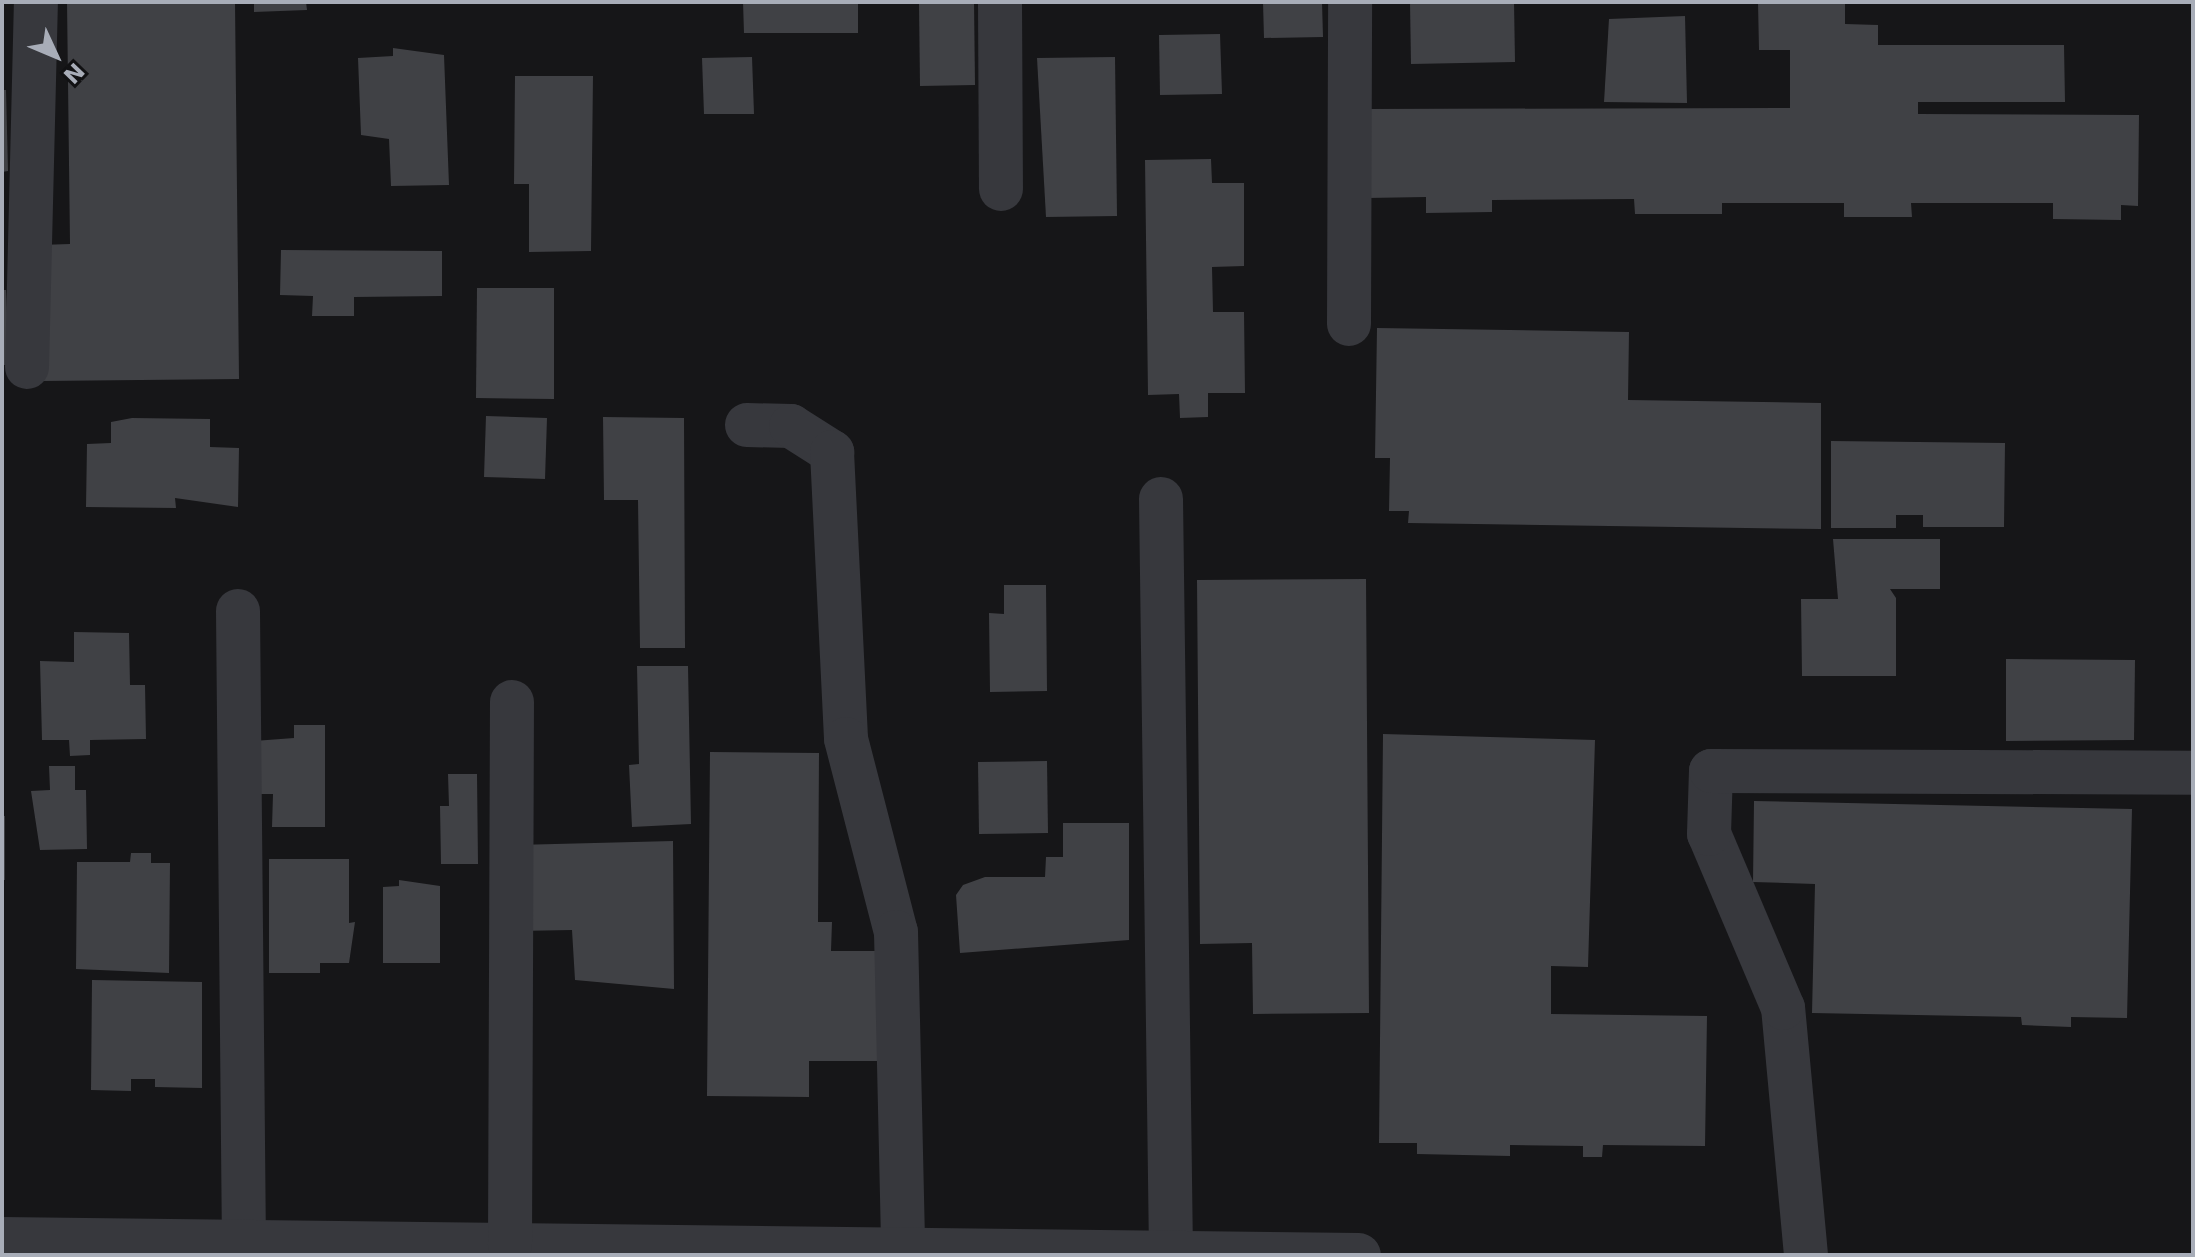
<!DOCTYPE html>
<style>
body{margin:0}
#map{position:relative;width:2195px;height:1257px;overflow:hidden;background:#161618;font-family:"DejaVu Sans",sans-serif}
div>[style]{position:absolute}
.building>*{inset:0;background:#404145}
.minor>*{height:44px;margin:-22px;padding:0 22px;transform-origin:22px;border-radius:22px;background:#37383d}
span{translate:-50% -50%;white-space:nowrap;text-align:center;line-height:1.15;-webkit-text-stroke:7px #111113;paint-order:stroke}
.frame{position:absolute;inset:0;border:4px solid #a8adb8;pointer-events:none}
.north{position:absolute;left:16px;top:16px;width:80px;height:80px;-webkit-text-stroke:6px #111113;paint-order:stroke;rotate:134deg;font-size:22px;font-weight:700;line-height:32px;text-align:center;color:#a8adb8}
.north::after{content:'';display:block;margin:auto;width:28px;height:36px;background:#a8adb8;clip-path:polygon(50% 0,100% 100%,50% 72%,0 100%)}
</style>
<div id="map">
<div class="building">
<div style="clip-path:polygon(67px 2px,235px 2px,239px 379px,42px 381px,40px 245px,70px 244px)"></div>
<div style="clip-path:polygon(254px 2px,306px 2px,307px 10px,254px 12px)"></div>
<div style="clip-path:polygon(743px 2px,858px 2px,858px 33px,744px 33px)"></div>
<div style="clip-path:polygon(974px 2px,975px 85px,920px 86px,919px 3px)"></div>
<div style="clip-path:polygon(1263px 2px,1322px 2px,1323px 37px,1264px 38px)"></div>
<div style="clip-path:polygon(1410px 2px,1514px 2px,1515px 62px,1411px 64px)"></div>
<div style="clip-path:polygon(1758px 2px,1845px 2px,1845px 24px,1878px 25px,1878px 45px,2064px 45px,2065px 102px,1918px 102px,1918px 114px,2139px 115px,2138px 206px,2121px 205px,2121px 220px,2053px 219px,2053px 203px,1911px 203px,1912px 217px,1844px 217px,1844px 203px,1722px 203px,1722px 214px,1635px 214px,1634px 199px,1492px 200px,1492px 212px,1426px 213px,1426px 197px,1367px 198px,1367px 109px,1790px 108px,1790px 50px,1759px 50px)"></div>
<div style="clip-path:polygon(1685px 16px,1687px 103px,1604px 102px,1609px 19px)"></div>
<div style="clip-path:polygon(1220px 34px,1222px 94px,1160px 95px,1159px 35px)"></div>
<div style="clip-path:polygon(393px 48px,444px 55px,449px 185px,391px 186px,389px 139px,361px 135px,358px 58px,393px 56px)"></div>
<div style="clip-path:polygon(752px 57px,754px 114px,704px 114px,702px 58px)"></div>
<div style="clip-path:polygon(1115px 57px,1117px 216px,1046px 217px,1037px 58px)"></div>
<div style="clip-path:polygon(515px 76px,593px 76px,591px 251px,529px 252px,529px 184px,514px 184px)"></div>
<div style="clip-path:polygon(2px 90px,6px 90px,8px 171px,2px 172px)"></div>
<div style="clip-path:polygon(1211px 159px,1212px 183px,1244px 183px,1244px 266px,1212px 267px,1213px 312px,1244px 312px,1245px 393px,1208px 393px,1208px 417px,1180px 418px,1179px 394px,1148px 395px,1145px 160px)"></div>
<div style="clip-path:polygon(281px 250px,442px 251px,442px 296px,354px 297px,354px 316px,312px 316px,313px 296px,280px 295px)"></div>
<div style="clip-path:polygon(477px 288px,554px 288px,554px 399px,476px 398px)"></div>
<div style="clip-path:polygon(2px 290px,6px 290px,9px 365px,2px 365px)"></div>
<div style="clip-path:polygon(1377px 328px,1629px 332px,1628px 400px,1821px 403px,1821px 529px,1408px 523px,1409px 511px,1389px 511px,1390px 458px,1375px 458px)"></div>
<div style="clip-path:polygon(486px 416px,547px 418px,545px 479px,484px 477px)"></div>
<div style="clip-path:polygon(603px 417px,684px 418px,685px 648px,640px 648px,638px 500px,604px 500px)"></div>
<div style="clip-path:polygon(132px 418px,210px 419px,210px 447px,239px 448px,238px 507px,175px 498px,176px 508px,86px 507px,87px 444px,111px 443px,111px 422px)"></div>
<div style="clip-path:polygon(1831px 441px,2005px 443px,2004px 527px,1923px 527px,1923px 515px,1896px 515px,1896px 528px,1831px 528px)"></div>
<div style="clip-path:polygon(1833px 539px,1940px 539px,1940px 589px,1890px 589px,1896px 598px,1896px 676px,1802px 676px,1801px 599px,1838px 599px)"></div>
<div style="clip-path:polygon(1366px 579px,1369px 1013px,1253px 1014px,1252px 943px,1200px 944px,1197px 580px)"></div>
<div style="clip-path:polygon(1004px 585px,1046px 585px,1047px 691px,990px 692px,989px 613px,1004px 614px)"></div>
<div style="clip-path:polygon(74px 632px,129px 633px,130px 685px,145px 685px,146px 739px,90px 740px,90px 755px,70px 756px,69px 740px,42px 740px,40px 661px,74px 662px)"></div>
<div style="clip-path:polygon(2006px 659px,2135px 660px,2134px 740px,2006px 741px)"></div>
<div style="clip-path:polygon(637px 666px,688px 666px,691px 824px,632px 827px,629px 765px,639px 764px)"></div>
<div style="clip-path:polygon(294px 725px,325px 725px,325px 827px,272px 827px,273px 794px,252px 794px,253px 741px,294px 738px)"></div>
<div style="clip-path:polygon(1383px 734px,1595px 740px,1588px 967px,1551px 966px,1551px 1014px,1707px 1016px,1705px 1146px,1603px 1145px,1602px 1157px,1583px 1157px,1583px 1146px,1510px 1145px,1510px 1156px,1417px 1154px,1417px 1143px,1379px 1143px)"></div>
<div style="clip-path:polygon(710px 752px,819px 753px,818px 922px,832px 922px,831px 951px,879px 951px,878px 1061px,809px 1061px,809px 1097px,707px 1096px)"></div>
<div style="clip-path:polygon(1047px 761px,1048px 833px,979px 834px,978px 762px)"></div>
<div style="clip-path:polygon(49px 766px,75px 766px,75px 790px,86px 790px,87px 849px,40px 850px,31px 791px,50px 790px)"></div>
<div style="clip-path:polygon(448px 774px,477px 774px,478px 864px,441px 864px,440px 806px,449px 806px)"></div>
<div style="clip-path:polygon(1754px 801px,2132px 809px,2127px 1018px,2071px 1017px,2071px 1027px,2022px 1025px,2021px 1017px,1812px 1013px,1815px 884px,1753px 882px)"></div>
<div style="clip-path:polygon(2px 816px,5px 816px,5px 880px,2px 880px)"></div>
<div style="clip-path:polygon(1063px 823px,1129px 823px,1129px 940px,960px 953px,956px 895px,963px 885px,985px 877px,1045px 877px,1046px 857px,1063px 857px)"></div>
<div style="clip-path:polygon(673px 841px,674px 989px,575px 980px,572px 930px,517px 931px,516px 845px)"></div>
<div style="clip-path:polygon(131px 853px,151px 853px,151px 863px,170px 863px,169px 973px,76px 969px,77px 862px,130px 862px)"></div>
<div style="clip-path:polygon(269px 859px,349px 859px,349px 923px,355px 922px,349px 963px,320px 963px,320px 973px,269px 973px)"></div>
<div style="clip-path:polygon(399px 880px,440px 886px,440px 963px,383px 963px,383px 887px,399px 886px)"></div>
<div style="clip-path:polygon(92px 980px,202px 982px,202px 1088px,155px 1087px,155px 1079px,131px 1079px,131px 1091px,91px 1090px)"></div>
</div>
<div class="minor">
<div style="left:1000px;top:2px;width:187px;rotate:89.7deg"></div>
<div style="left:1349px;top:324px;width:322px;rotate:-89.8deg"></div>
<div style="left:27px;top:367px;width:365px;rotate:-88.6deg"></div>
<div style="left:747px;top:425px;width:44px;rotate:1.3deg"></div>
<div style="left:791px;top:426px;width:49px;rotate:32.4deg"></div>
<div style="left:832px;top:452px;width:287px;rotate:87.2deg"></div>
<div style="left:846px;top:739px;width:199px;rotate:75.5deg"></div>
<div style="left:896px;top:932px;width:317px;rotate:88.7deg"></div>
<div style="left:1161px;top:499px;width:754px;rotate:89.24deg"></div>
<div style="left:238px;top:611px;width:631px;rotate:89.46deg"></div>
<div style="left:2px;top:1239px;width:1357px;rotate:0.68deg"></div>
<div style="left:510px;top:1245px;width:543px;rotate:-89.79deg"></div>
<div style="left:1806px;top:1255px;width:248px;rotate:-95.3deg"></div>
<div style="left:1783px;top:1008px;width:189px;rotate:-113deg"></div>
<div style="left:1709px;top:834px;width:63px;rotate:-88.2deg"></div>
<div style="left:1711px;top:771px;width:482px;rotate:0.2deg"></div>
</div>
<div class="frame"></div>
<div class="north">N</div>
</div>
